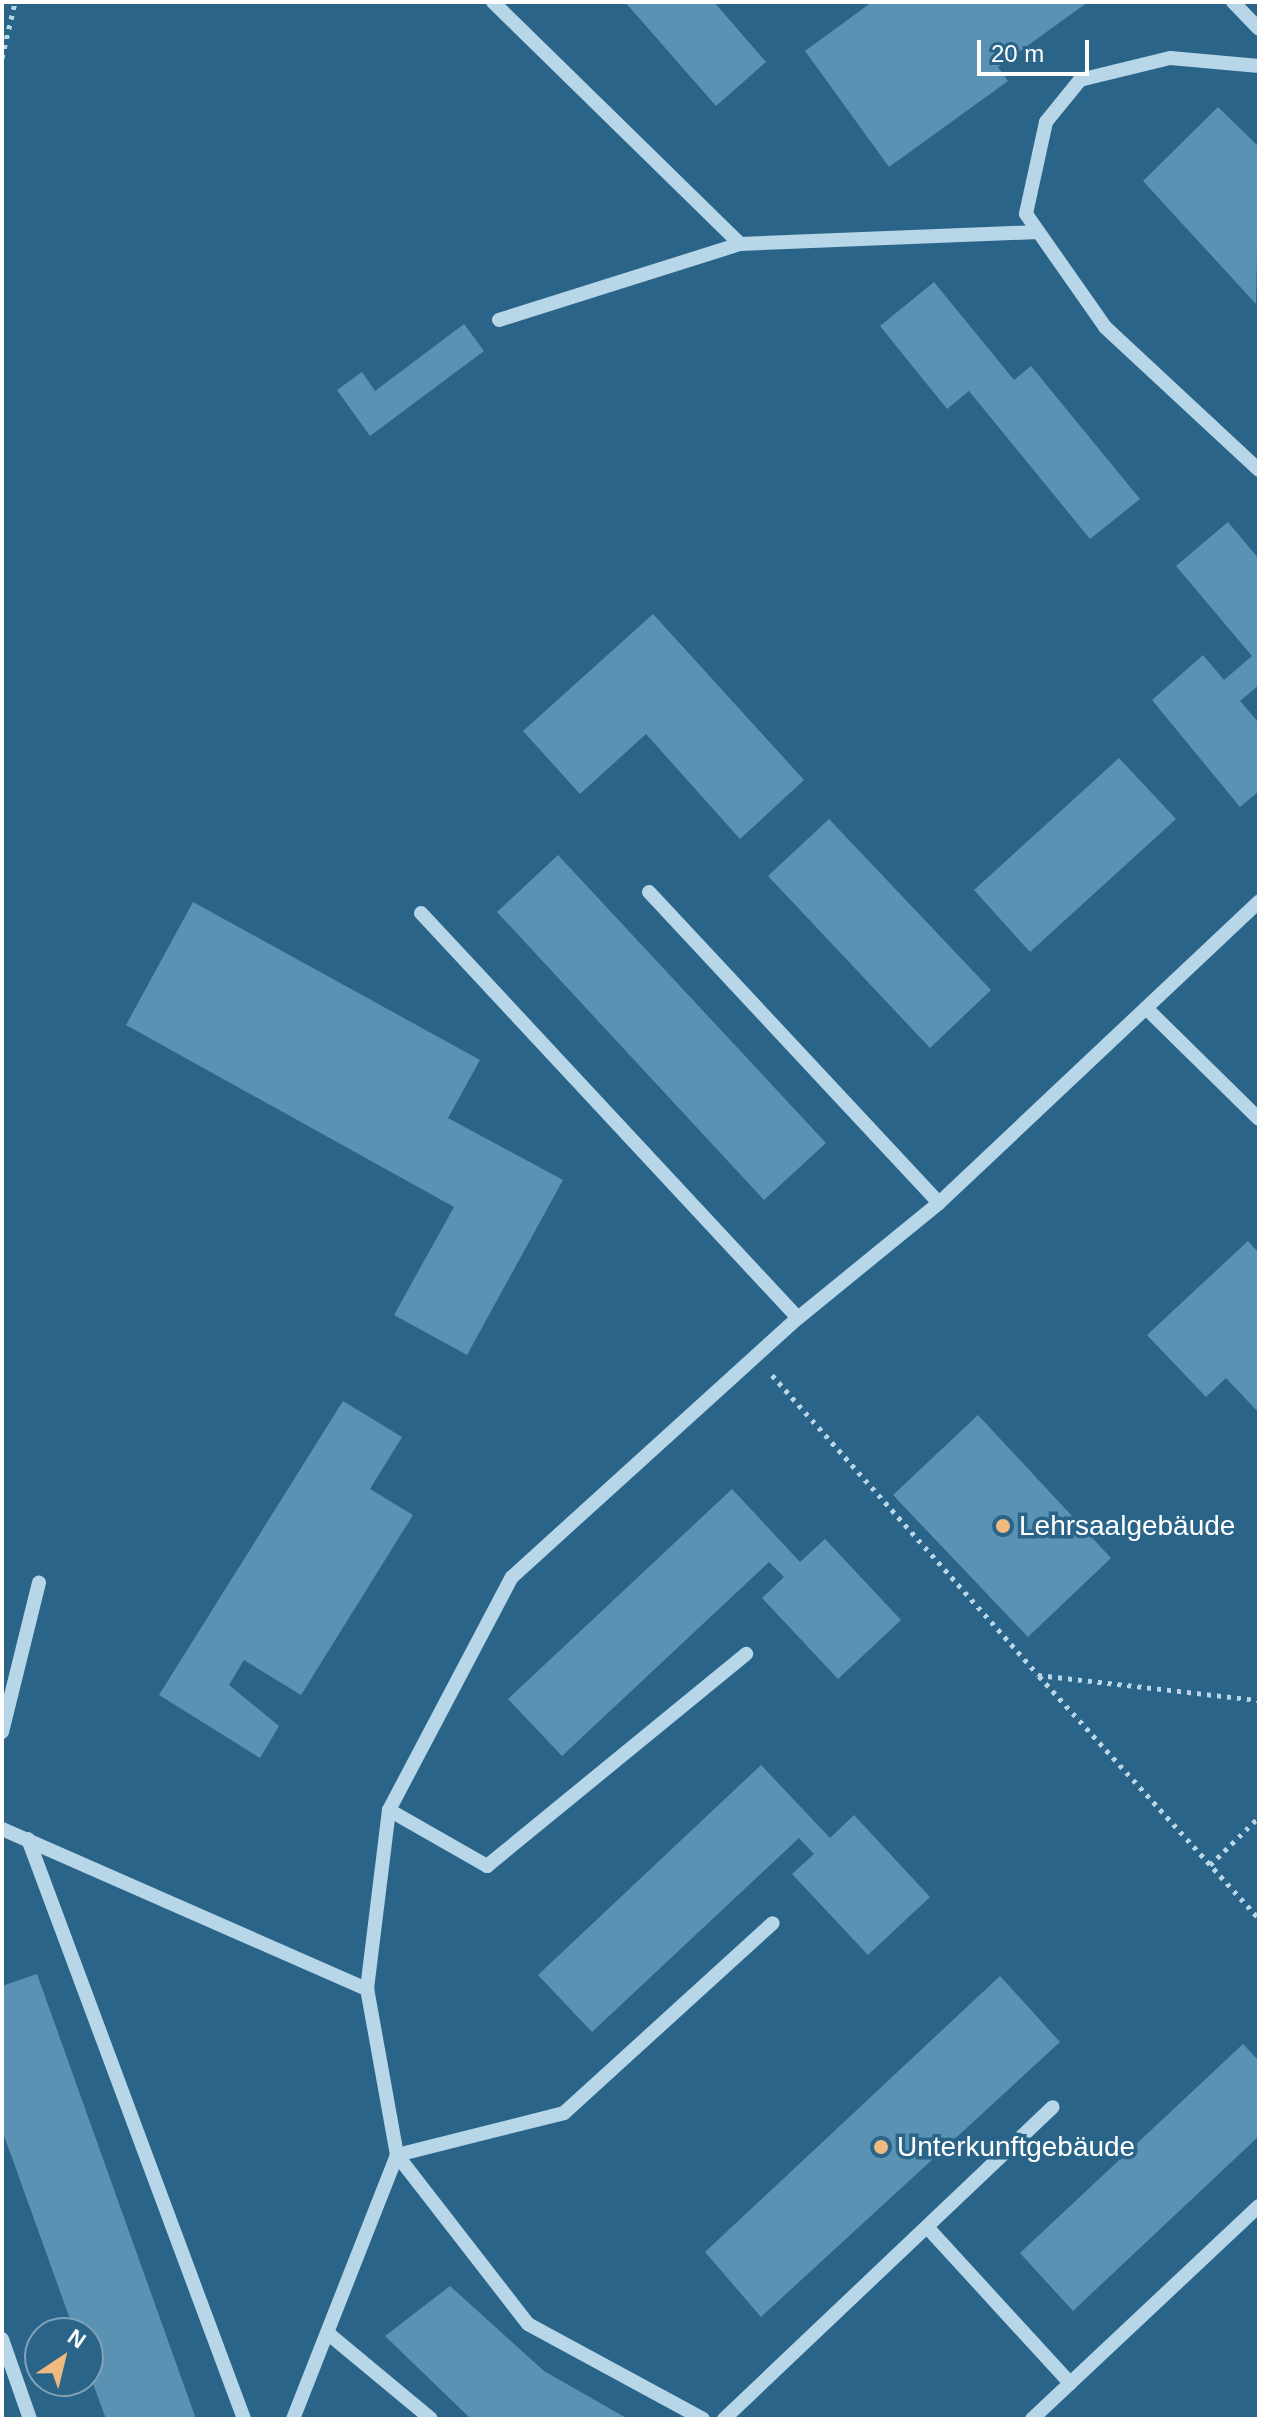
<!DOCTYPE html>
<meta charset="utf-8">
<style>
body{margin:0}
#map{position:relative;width:1261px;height:2421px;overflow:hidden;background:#2a6488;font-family:Arial,sans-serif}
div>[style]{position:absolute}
.building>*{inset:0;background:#5a92b3}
.path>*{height:5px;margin-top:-2.5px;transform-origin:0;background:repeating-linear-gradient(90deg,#b7d6e8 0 4px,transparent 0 10px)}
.minor>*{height:14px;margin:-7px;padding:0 7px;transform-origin:7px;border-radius:7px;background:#b7d6e8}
.dots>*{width:22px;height:22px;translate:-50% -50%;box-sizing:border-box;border:4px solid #2a6488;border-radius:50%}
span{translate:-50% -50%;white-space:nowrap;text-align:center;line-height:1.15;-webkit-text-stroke:7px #2a6488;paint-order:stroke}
.poi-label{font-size:28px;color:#fff}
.left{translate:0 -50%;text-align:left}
.frame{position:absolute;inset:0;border:4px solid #fff;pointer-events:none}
.north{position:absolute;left:24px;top:2317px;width:80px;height:80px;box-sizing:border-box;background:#2a6488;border:2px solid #7fa2b8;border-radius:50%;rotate:35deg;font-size:22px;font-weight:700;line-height:32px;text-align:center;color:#fff}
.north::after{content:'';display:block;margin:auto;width:28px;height:36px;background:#eeba7f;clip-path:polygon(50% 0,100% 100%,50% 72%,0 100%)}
.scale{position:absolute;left:977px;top:40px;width:112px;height:36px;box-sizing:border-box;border:4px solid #fff;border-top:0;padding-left:10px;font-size:24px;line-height:28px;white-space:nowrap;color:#fff;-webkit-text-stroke:6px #2a6488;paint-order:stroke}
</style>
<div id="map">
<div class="building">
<div style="clip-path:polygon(625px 2px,714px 2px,766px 62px,716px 106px)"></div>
<div style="clip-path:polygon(872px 2px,1088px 2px,998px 67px,1008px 81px,889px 167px,805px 51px)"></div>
<div style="clip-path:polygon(1218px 107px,1259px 147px,1256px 304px,1143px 181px)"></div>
<div style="clip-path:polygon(934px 282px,1014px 380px,1031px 366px,1140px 499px,1090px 539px,969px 391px,947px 409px,880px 326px)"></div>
<div style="clip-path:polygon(464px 324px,484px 351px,370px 436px,337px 390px,362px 372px,375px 391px)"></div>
<div style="clip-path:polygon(1228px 522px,1259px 559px,1259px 685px,1240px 701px,1259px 723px,1259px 791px,1240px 807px,1152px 700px,1203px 655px,1224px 680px,1252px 656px,1176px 566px)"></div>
<div style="clip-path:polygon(653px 614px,804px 780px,740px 839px,646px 734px,580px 794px,523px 731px)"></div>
<div style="clip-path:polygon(1119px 758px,1176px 819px,1030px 952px,974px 890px)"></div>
<div style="clip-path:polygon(829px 819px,991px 990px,930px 1048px,768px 876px)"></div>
<div style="clip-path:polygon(558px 855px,826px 1143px,764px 1200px,497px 912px)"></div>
<div style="clip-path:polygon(193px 902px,480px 1060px,448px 1118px,563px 1180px,467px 1355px,394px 1315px,454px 1207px,126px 1025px)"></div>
<div style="clip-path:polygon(1248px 1241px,1259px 1253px,1259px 1413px,1226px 1378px,1206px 1397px,1147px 1335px)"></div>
<div style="clip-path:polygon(343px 1401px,402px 1437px,370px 1489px,413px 1515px,301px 1695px,244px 1660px,229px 1685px,279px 1726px,260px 1758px,159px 1695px)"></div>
<div style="clip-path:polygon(978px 1415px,1111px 1558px,1028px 1637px,893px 1495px)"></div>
<div style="clip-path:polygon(732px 1489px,800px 1562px,825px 1539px,901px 1620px,838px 1679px,762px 1598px,784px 1577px,769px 1562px,562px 1756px,508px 1699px)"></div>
<div style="clip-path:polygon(761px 1765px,830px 1838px,854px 1815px,930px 1897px,868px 1955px,792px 1874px,814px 1854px,799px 1838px,592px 2032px,538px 1975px)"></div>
<div style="clip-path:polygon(37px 1974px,196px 2419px,106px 2419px,88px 2370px,88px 2333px,75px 2333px,2px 2130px,2px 1986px)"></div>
<div style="clip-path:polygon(1000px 1976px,1060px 2042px,761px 2317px,705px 2252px)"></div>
<div style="clip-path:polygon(1243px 2044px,1259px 2061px,1259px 2136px,1073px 2311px,1020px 2253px)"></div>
<div style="clip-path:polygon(450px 2286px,544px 2371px,628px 2419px,471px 2419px,385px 2336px)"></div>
</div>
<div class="path">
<div style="left:2px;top:58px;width:57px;rotate:-76.9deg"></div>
<div style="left:772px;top:1375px;width:401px;rotate:48.4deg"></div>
<div style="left:1038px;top:1675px;width:222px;rotate:6.5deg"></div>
<div style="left:1039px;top:1676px;width:328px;rotate:47.8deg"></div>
<div style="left:1210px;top:1865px;width:69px;rotate:-44.4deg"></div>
</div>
<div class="minor">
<div style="left:493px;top:2px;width:346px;rotate:44.4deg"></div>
<div style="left:1233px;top:2px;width:37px;rotate:46deg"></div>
<div style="left:1259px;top:66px;width:89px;rotate:-174.9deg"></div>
<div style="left:1170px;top:58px;width:93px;rotate:166.3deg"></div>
<div style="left:1080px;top:80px;width:54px;rotate:129deg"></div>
<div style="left:1046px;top:122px;width:94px;rotate:102.3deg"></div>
<div style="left:1026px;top:214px;width:138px;rotate:55deg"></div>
<div style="left:1105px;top:327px;width:210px;rotate:42.9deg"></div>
<div style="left:499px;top:320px;width:253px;rotate:-17.5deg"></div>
<div style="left:740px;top:244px;width:298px;rotate:-2.3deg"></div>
<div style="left:649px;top:892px;width:425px;rotate:47deg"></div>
<div style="left:421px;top:913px;width:553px;rotate:47.05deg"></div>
<div style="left:1146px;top:1008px;width:158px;rotate:44.5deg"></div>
<div style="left:2px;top:1732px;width:154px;rotate:-76.1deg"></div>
<div style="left:389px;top:1810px;width:113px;rotate:29.7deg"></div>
<div style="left:487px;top:1866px;width:335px;rotate:-39.3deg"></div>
<div style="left:2px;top:1829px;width:399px;rotate:23.7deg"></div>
<div style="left:28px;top:1839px;width:619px;rotate:69.57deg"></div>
<div style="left:927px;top:2227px;width:212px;rotate:47.5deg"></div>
<div style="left:330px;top:2335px;width:131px;rotate:39.7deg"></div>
<div style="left:2px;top:2339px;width:85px;rotate:70.7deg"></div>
<div style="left:293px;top:2419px;width:284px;rotate:-68.5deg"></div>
<div style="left:397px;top:2155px;width:172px;rotate:-14.1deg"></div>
<div style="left:564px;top:2113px;width:282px;rotate:-42.3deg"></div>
<div style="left:703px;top:2419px;width:199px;rotate:-151.5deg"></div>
<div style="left:528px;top:2324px;width:214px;rotate:-127.8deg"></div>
<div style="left:397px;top:2155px;width:169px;rotate:-100.2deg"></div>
<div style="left:367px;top:1989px;width:180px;rotate:-83deg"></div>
<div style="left:389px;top:1810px;width:263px;rotate:-62.2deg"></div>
<div style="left:512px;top:1577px;width:386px;rotate:-42.2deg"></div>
<div style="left:798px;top:1318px;width:182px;rotate:-39.2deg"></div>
<div style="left:939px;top:1203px;width:440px;rotate:-43.3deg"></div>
<div style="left:724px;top:2419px;width:453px;rotate:-43.5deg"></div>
<div style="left:1032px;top:2419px;width:311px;rotate:-43.2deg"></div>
</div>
<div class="dots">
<div style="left:1003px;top:1526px;background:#eeba7f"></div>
<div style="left:881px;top:2147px;background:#eeba7f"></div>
</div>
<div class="poi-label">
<span class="left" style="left:1019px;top:1526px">Lehrsaalgebäude</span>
<span class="left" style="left:897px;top:2147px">Unterkunftgebäude</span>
</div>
<div class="frame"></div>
<div class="north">N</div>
<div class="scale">20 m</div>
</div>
